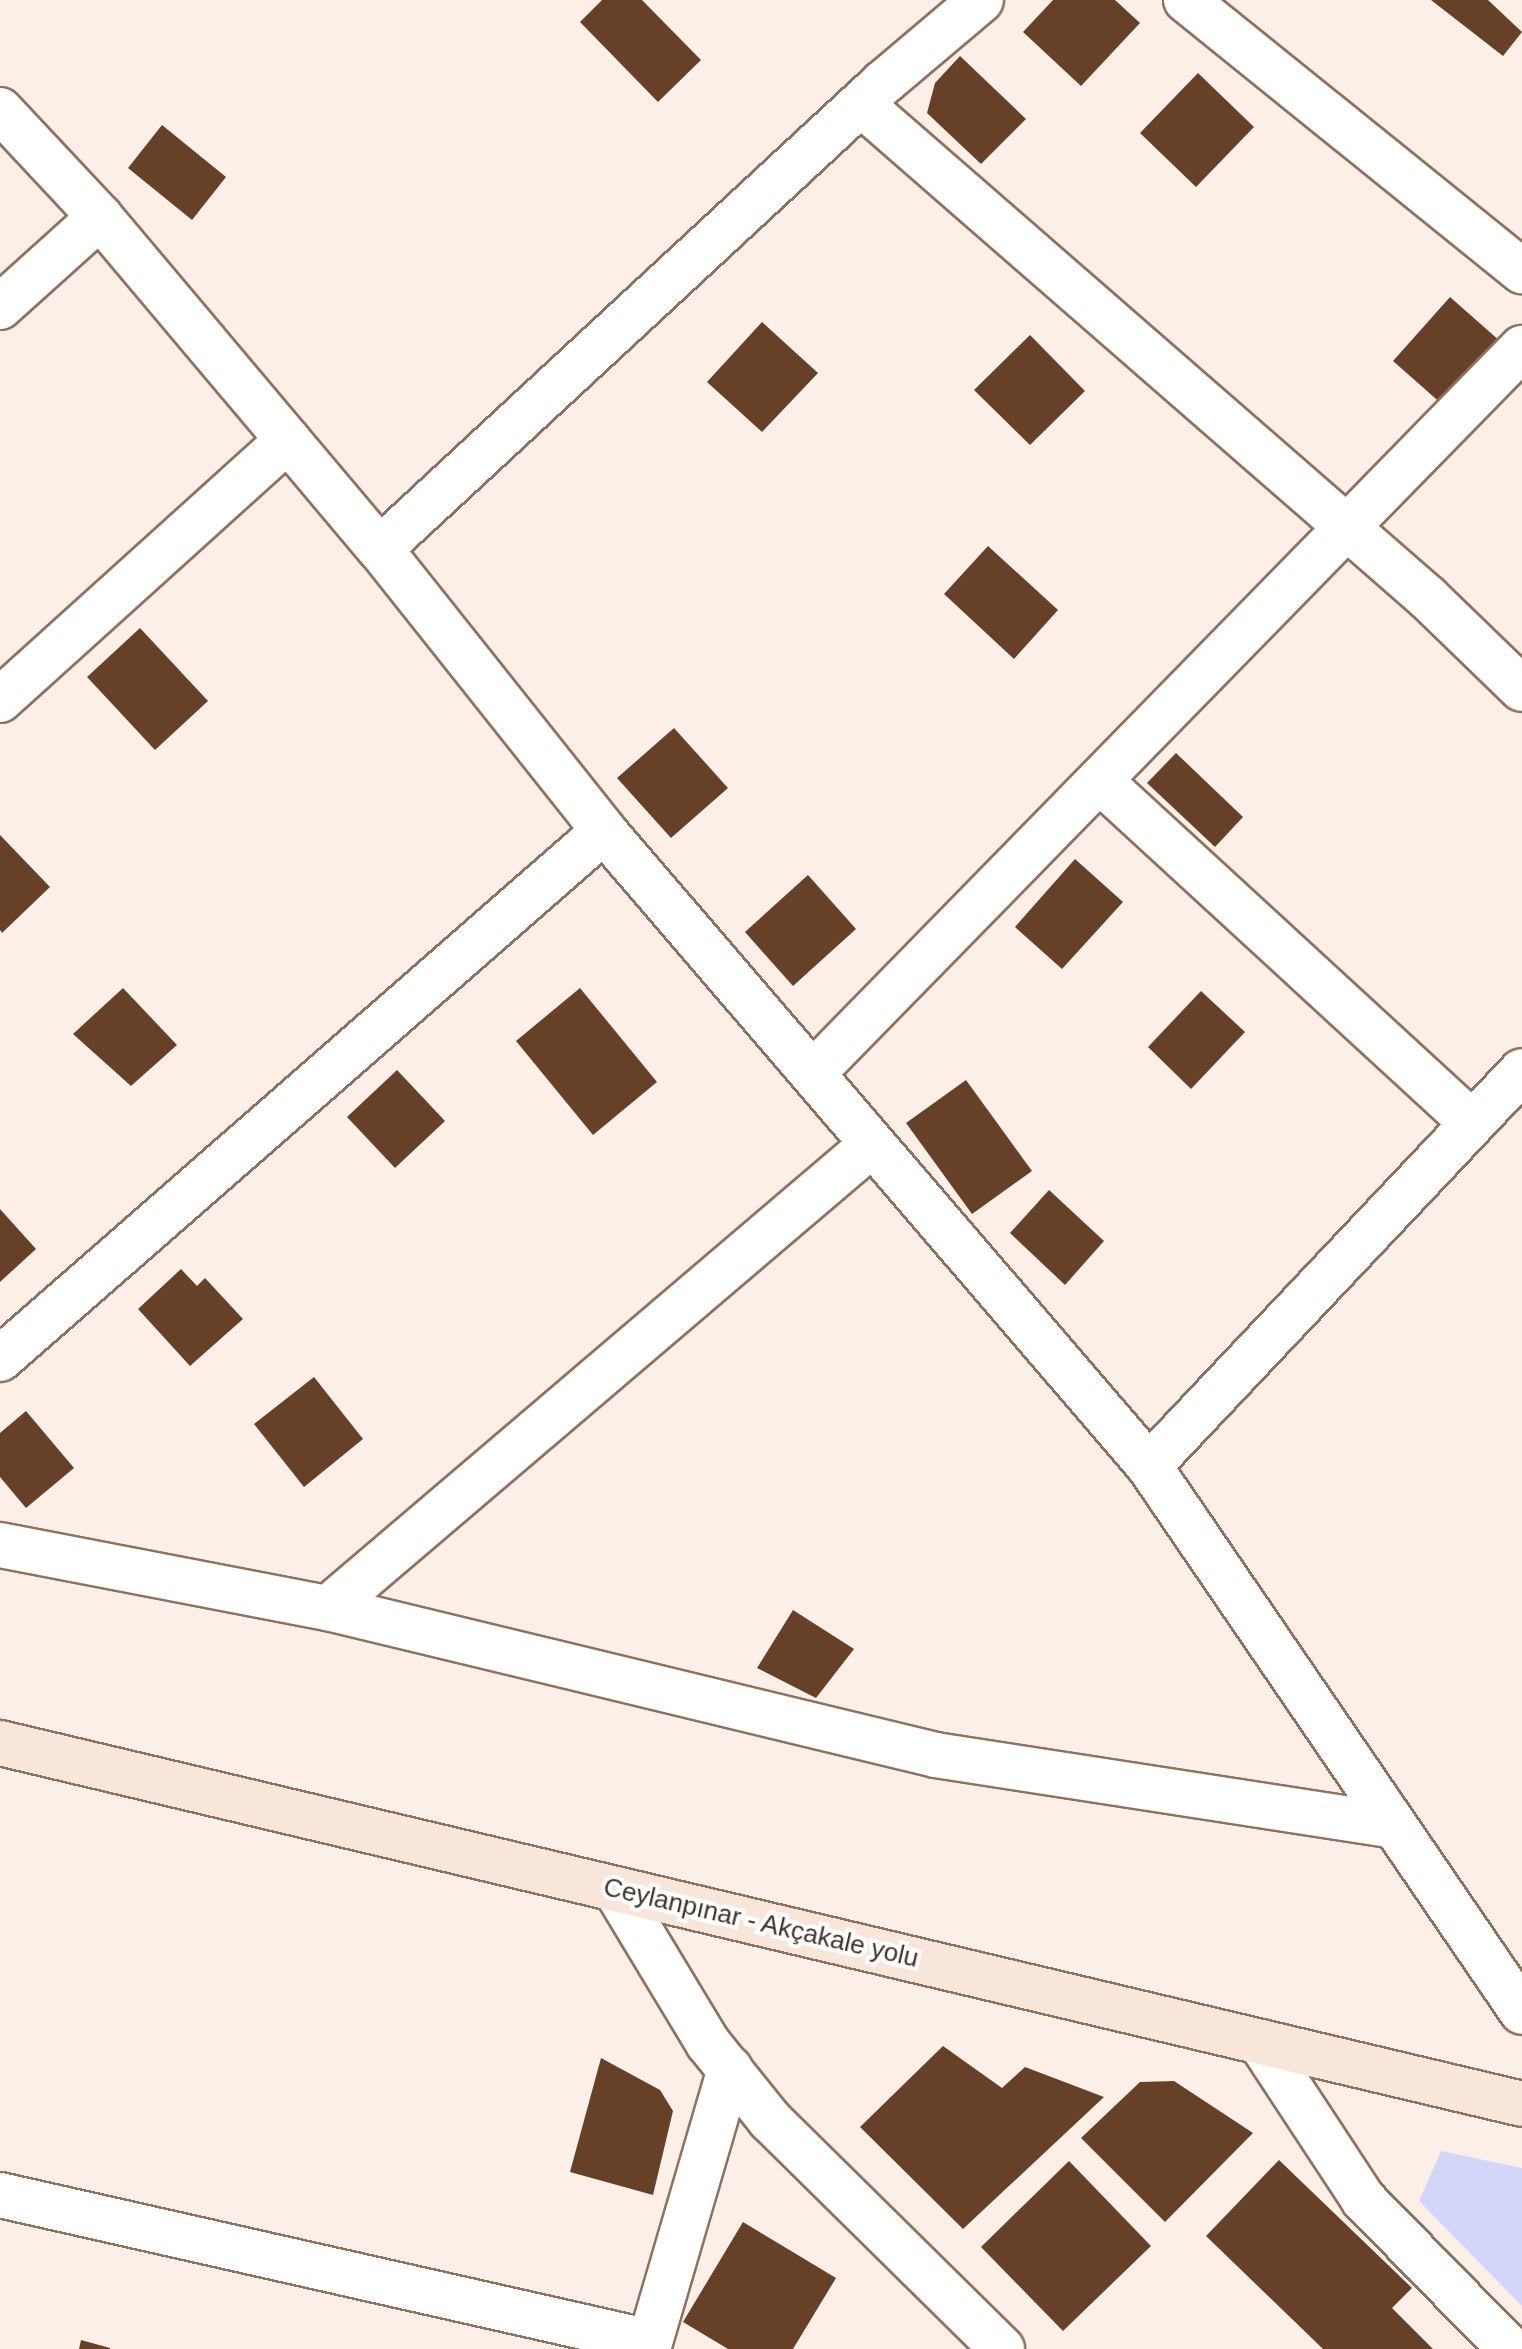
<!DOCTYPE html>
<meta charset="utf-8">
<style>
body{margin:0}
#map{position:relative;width:1522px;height:2349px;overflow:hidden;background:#fcefe7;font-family:Helvetica,sans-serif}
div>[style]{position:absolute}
.green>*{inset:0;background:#d2d7f9}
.building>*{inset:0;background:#664127}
.roads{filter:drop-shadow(2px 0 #8e725f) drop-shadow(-2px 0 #8e725f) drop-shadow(0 2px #8e725f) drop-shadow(0 -2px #8e725f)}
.minor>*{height:44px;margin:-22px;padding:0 22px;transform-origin:22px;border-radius:22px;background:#fff}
.tertiary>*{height:44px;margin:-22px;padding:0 22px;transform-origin:22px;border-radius:22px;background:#fff}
.secondary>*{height:44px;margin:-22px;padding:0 22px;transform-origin:22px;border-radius:22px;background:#f9e6da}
span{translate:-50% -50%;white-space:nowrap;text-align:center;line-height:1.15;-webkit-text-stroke:8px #fff;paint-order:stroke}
.street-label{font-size:26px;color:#3e322a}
</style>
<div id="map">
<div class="green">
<div style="clip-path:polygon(1441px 2151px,1522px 2168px,1522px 2306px,1419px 2201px)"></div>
</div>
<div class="building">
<div style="clip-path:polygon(602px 0,642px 0,701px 60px,658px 102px,580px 22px)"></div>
<div style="clip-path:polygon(1053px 0,1115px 0,1140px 23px,1081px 86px,1023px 32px)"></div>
<div style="clip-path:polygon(1431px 0,1488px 0,1522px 32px,1503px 56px)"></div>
<div style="clip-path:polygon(960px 56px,1026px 119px,981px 164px,927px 113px,935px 83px)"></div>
<div style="clip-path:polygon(1198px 73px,1254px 127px,1196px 187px,1140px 133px)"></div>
<div style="clip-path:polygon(162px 125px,226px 177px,192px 220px,128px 168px)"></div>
<div style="clip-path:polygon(1450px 297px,1501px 342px,1444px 406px,1393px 361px)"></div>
<div style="clip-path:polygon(762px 322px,818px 373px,762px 432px,707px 382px)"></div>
<div style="clip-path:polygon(1030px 335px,1085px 391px,1030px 445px,974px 390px)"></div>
<div style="clip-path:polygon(988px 546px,1058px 610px,1014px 659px,944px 594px)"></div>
<div style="clip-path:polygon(140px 628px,208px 701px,155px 750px,87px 677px)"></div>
<div style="clip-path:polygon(674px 728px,728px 788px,671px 838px,617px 778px)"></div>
<div style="clip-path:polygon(1176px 753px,1243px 817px,1215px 847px,1147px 783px)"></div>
<div style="clip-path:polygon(0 835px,50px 887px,2px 933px,0 930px)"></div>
<div style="clip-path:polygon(1075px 859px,1123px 902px,1062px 969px,1015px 927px)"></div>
<div style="clip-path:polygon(808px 875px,856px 929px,793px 986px,745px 932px)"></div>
<div style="clip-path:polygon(123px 988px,177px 1045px,131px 1086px,73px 1034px)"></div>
<div style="clip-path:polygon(580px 988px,657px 1082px,593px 1135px,516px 1041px)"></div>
<div style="clip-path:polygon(1201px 991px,1245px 1032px,1191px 1089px,1148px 1047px)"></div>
<div style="clip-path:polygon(397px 1070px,445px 1121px,395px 1168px,347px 1117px)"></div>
<div style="clip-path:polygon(966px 1080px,1032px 1171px,972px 1214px,906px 1123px)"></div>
<div style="clip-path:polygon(1049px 1190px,1104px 1241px,1065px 1285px,1010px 1233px)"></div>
<div style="clip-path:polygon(0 1209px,36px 1249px,0 1282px)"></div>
<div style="clip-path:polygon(181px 1269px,197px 1286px,205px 1278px,243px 1319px,190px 1366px,138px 1309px)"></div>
<div style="clip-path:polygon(314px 1377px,363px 1439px,304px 1487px,254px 1424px)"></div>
<div style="clip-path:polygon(26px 1411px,74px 1468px,26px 1508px,0 1477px,0 1433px)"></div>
<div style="clip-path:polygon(793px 1610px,854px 1649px,816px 1698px,757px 1668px)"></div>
<div style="clip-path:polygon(943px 2046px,1002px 2088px,1025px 2067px,1104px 2097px,963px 2229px,860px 2127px)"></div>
<div style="clip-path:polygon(601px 2058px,660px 2090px,673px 2111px,653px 2195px,570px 2172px)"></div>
<div style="clip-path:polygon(1174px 2081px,1253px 2133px,1165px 2222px,1081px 2138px,1140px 2082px)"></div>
<div style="clip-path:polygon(1279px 2160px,1412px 2288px,1392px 2308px,1433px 2349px,1323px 2349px,1206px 2236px)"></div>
<div style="clip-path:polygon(1069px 2161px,1151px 2246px,1063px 2331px,981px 2247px)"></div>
<div style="clip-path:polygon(743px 2222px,836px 2278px,793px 2349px,728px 2349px,683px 2322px)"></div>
<div style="clip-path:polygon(81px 2340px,110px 2348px,110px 2349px,79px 2349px)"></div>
</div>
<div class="roads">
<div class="minor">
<div style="left:1186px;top:0;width:432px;rotate:38.9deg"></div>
<div style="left:861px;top:104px;width:751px;rotate:41.06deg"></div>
<div style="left:1427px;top:597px;width:132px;rotate:44.1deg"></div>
<div style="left:0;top:307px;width:135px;rotate:-42deg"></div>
<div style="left:380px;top:549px;width:687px;rotate:-42.82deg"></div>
<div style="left:884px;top:82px;width:127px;rotate:-40.2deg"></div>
<div style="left:0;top:700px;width:388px;rotate:-42.1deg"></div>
<div style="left:1100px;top:781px;width:505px;rotate:42.59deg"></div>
<div style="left:814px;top:1072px;width:1013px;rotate:-45.64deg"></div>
<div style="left:0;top:1359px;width:802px;rotate:-41.16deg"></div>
<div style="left:1149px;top:1466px;width:543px;rotate:-46.64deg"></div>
<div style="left:0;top:1545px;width:334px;rotate:10.9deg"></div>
<div style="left:328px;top:1608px;width:626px;rotate:13.59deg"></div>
<div style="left:936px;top:1755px;width:464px;rotate:8.8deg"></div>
<div style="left:328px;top:1608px;width:712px;rotate:-40.44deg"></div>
<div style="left:615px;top:1889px;width:180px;rotate:58.9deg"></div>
<div style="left:708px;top:2043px;width:99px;rotate:51.2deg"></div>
<div style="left:770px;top:2120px;width:326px;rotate:44.6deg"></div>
<div style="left:1260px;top:2042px;width:188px;rotate:56.7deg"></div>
<div style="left:1363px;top:2199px;width:210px;rotate:45.6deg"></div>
<div style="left:0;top:2195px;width:666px;rotate:12.74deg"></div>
<div style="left:648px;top:2349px;width:292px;rotate:-73.7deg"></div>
</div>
<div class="tertiary">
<div style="left:0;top:110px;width:146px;rotate:46.9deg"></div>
<div style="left:100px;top:217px;width:434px;rotate:49.9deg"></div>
<div style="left:380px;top:549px;width:360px;rotate:51.5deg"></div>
<div style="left:604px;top:831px;width:837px;rotate:49.36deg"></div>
<div style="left:1149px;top:1466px;width:661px;rotate:55.66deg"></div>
</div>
<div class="secondary">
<div style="left:0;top:1743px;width:1564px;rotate:13.34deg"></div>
</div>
</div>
<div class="street-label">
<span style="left:761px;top:1923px;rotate:13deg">Ceylanpınar - Akçakale yolu</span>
</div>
</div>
